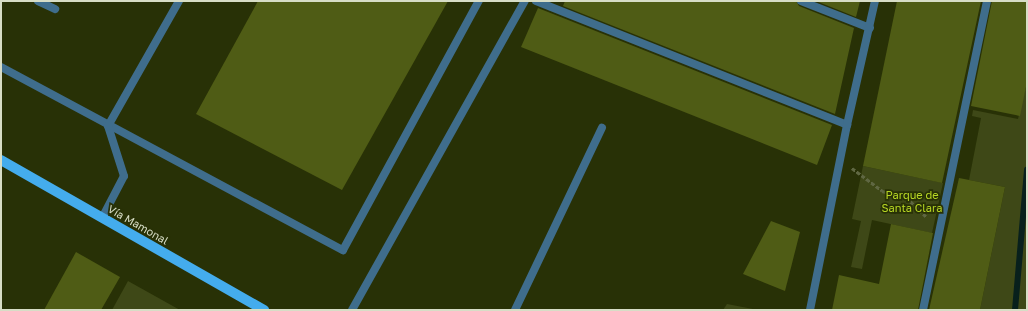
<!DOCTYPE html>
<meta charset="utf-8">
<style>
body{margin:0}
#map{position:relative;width:1028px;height:311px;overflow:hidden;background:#283106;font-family:"Golos Text",sans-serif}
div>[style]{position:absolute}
.green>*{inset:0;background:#3e4817}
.stream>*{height:6px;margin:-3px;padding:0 3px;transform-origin:3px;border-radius:3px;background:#08201c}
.building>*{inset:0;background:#4f5c15}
.path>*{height:2.5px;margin-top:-1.25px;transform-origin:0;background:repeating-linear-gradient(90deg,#5f6742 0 4px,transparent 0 6px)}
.service>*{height:8px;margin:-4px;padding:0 4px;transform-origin:4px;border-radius:4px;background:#3f6d8c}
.minor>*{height:8px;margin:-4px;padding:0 4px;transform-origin:4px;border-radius:4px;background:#3f6d8c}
.primary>*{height:10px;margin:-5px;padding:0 5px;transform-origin:5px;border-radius:5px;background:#44aced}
span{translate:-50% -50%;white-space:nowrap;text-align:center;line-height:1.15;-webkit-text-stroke:3.5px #283106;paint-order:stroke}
.park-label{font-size:11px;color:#b7d624}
.street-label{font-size:11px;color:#d7ddc6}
.frame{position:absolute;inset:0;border:2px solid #d7ddc6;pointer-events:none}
</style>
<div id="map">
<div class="green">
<div style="clip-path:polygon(1027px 82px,1027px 310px,980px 310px,1005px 187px,969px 180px,981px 118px,972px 116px,973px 110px,1018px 119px)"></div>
<div style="clip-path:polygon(863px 166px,943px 183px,932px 233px,872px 220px,862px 269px,851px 267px,861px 221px,852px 219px)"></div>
<div style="clip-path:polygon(128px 281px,180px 310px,112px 310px)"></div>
<div style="clip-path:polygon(727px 304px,758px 310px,723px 310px)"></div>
</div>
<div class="stream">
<div style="left:1015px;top:310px;width:141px;rotate:-85.1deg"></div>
</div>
<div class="building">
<div style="clip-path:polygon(258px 1px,448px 1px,342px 190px,196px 114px)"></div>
<div style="clip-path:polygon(565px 1px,796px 1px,799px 6px,854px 28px,835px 114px,563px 6px)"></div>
<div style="clip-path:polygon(816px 1px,860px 1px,856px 17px)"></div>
<div style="clip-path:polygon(897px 1px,981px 1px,942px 183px,863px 166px)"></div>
<div style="clip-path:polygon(992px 1px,1027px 1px,1027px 82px,1020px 116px,971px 106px)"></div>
<div style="clip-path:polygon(538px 8px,832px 125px,817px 165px,521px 47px)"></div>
<div style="clip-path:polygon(959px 178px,1005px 187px,980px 310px,929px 310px)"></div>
<div style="clip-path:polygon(771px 221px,800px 232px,785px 291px,743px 274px)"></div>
<div style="clip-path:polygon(891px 224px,933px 233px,918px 310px,832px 310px,839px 275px,879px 284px)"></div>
<div style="clip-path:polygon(76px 252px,120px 277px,101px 310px,44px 310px)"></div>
</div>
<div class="path">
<div style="left:852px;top:168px;width:38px;rotate:37deg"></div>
<div style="left:882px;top:191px;width:25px;rotate:14deg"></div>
<div style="left:906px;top:197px;width:29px;rotate:44deg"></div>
</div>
<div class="service">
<div style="left:38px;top:1px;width:19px;rotate:25deg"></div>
<div style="left:1px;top:67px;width:388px;rotate:28.2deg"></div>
<div style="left:343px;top:250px;width:284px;rotate:-61.4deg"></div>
<div style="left:102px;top:218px;width:47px;rotate:-62.4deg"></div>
<div style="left:124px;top:176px;width:52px;rotate:-107.7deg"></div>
<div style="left:108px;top:126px;width:144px;rotate:-60.4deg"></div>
<div style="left:515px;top:310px;width:202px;rotate:-64.5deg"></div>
</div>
<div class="minor">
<div style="left:536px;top:1px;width:335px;rotate:21.7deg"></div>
<div style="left:801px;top:1px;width:74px;rotate:21.4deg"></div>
<div style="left:352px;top:310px;width:354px;rotate:-60.8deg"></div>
<div style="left:810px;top:310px;width:189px;rotate:-78.7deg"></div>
<div style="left:847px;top:125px;width:127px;rotate:-77.3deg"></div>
<div style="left:923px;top:310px;width:316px;rotate:-78.3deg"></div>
</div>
<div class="primary">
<div style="left:1px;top:160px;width:303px;rotate:29.7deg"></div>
</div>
<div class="park-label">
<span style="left:912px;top:202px">Parque de<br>Santa Clara</span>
</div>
<div class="street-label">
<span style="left:138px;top:225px;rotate:30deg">Vía Mamonal</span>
</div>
<div class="frame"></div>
</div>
